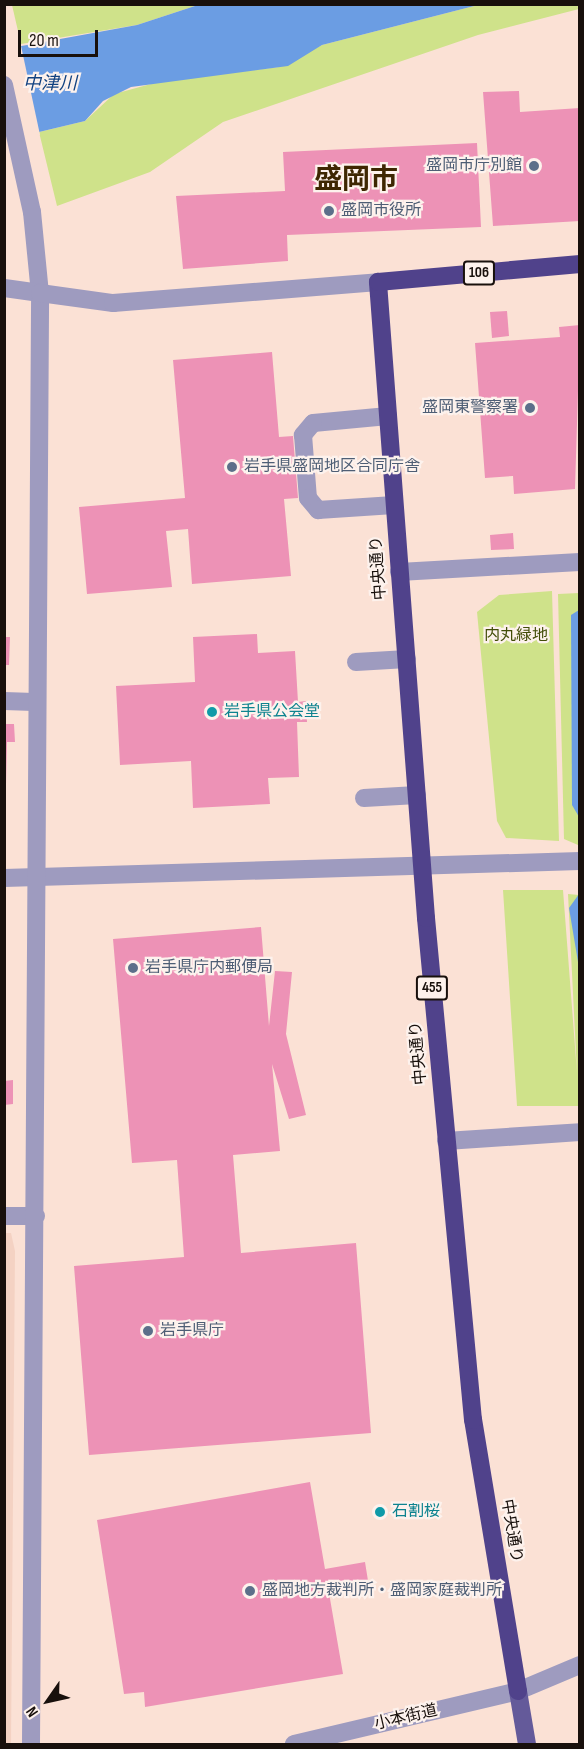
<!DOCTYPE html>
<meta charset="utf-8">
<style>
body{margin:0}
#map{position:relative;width:584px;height:1749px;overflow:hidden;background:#fbe1d5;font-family:"Sofia Sans Condensed","Noto Sans JP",sans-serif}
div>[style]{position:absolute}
.built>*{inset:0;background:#f4d2c3}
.green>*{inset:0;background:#cfe28a}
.water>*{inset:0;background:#6b9de3}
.pier>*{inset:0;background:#fbe1d5}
.building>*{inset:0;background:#ed92b6}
.minor>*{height:18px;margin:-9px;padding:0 9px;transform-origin:9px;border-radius:9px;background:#9e9bbf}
.major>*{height:18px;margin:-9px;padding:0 9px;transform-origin:9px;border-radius:9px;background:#645a9a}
.highway>*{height:18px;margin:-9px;padding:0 9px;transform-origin:9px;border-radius:9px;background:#50428b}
.dots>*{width:16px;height:16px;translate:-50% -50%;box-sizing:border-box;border:3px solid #fdf2ed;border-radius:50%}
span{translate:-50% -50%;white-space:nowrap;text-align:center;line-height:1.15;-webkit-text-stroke:4.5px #fdf2ed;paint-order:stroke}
.shield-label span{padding:2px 4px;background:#fdf2ed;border:2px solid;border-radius:4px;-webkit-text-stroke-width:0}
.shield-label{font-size:15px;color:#18100c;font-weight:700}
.service-label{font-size:16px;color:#4e5e75}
.right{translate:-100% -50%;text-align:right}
.left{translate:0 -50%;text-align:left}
.street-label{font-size:16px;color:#18100c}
.park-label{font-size:16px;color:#424d08}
.culture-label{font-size:16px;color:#0d838f}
.water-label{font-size:18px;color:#124281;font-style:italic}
.town-label{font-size:28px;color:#3e2702;font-weight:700}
.frame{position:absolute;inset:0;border:6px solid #18100c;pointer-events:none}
.north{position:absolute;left:18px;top:1671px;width:60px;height:60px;-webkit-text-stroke:4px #fdf2ed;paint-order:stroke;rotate:236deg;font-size:16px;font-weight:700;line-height:24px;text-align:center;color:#18100c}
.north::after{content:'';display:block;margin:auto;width:21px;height:27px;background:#18100c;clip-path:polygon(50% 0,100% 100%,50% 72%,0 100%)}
.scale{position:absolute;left:18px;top:30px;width:80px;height:27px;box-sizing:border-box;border:3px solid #18100c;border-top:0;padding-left:8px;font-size:18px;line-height:21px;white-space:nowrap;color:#18100c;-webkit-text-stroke:4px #fdf2ed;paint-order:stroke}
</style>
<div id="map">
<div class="built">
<div style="clip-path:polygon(4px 1233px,11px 1233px,15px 1251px,11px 1744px,4px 1744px)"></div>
</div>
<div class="green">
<div style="clip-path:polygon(12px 5px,198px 5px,137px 25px,21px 44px)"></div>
<div style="clip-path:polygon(478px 5px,579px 5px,579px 9px,478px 35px,223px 122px,150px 172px,57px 206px,39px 132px,85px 121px,114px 94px,162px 81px,279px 67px,322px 45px)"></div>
<div style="clip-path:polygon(552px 591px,559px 841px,506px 838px,497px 821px,477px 612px,499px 595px)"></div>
<div style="clip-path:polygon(579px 593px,579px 845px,578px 845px,564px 839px,558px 594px)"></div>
<div style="clip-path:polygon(503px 890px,563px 890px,577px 1073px,568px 894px,579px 895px,579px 1106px,517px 1106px)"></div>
</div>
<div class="water">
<div style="clip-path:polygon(198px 5px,478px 5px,322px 45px,288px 66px,131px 87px,103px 101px,85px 121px,39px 132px,5px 49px,137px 25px)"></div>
<div style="clip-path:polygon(579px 610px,579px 817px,572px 805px,571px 615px)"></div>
<div style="clip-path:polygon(579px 894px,579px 968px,569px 908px)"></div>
</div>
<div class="pier">
<div style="clip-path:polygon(20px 41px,40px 135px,4px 132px,4px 46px)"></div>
</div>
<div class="building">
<div style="clip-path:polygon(519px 91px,520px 112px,580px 108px,580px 221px,493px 226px,483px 92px)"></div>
<div style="clip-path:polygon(477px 143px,481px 227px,287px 235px,288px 261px,183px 269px,176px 196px,285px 191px,283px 152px)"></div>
<div style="clip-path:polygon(507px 311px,509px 336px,492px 338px,490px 312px)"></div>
<div style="clip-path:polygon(580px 325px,575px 489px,514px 494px,513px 476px,485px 478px,475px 343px,560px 337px,559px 327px)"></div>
<div style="clip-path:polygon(272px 352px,279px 437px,293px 436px,298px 498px,284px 499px,291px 576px,192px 584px,188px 529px,166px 531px,172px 587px,87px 594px,79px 507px,185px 498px,173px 360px)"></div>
<div style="clip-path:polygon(513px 533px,514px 549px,491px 550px,490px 535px)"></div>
<div style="clip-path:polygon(257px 634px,258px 653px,295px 651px,298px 702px,306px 701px,307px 722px,297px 722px,299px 777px,268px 778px,270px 804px,193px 808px,191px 761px,120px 765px,116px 686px,195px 682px,193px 637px)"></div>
<div style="clip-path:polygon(4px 637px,10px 637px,9px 665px,4px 665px)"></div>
<div style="clip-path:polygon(4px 724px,14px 724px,15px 742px,7px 742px,6px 785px)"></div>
<div style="clip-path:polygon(261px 927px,269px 1026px,275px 971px,292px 972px,286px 1034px,306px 1115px,289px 1119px,272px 1064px,280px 1151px,233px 1155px,241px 1253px,356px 1243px,371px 1433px,89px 1455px,74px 1266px,184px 1257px,177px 1160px,132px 1163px,113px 939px)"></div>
<div style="clip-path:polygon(13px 1080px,13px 1104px,4px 1105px,4px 1081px)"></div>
<div style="clip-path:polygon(310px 1482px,325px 1569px,365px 1562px,369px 1587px,329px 1593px,343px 1674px,145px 1707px,144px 1692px,124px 1694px,97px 1520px)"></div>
</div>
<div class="minor">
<div style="left:4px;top:85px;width:130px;rotate:77.6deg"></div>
<div style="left:32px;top:212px;width:81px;rotate:84.4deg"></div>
<div style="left:40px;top:293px;width:36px;rotate:-172deg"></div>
<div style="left:388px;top:416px;width:75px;rotate:174.7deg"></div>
<div style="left:313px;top:423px;width:16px;rotate:130deg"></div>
<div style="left:303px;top:435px;width:63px;rotate:85.5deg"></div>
<div style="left:308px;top:498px;width:16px;rotate:50deg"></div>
<div style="left:318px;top:510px;width:76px;rotate:-3.8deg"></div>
<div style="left:399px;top:572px;width:181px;rotate:-3.2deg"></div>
<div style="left:356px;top:662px;width:51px;rotate:-3.4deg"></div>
<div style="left:4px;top:701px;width:30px;rotate:2deg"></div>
<div style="left:364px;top:798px;width:53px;rotate:-3.2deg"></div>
<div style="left:4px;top:878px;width:576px;rotate:-1.69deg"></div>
<div style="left:446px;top:1141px;width:134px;rotate:-3.8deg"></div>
<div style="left:4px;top:1216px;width:32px"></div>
<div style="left:31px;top:1744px;width:1451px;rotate:-89.64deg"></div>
<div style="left:40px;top:293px;width:74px;rotate:7.8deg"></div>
<div style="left:113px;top:303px;width:266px;rotate:-4.5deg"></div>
<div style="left:294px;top:1744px;width:230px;rotate:-13.3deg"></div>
<div style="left:518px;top:1691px;width:67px;rotate:-22.8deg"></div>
</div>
<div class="major">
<div style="left:518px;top:1691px;width:54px;rotate:80.4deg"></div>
</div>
<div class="highway">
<div style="left:518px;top:1691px;width:275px;rotate:-99.4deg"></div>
<div style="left:473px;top:1420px;width:504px;rotate:-95.35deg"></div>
<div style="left:426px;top:918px;width:638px;rotate:-94.32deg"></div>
<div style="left:378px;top:282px;width:203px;rotate:-5.1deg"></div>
</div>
<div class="dots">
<div style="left:534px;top:166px;background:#5c6f8a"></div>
<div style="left:329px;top:211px;background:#5c6f8a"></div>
<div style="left:530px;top:408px;background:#5c6f8a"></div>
<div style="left:232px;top:467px;background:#5c6f8a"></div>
<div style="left:212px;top:712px;background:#0f9aa8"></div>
<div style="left:133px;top:968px;background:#5c6f8a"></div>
<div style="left:148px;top:1331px;background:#5c6f8a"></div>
<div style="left:380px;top:1512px;background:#0f9aa8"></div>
<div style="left:250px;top:1591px;background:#5c6f8a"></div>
</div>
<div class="shield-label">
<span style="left:479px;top:273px">106</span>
<span style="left:432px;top:988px">455</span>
</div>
<div class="service-label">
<span class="right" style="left:522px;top:166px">盛岡市庁別館</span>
<span class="left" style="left:341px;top:211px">盛岡市役所</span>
<span class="right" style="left:518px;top:408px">盛岡東警察署</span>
<span class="left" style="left:244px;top:467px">岩手県盛岡地区合同庁舎</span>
<span class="left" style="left:145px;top:968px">岩手県庁内郵便局</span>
<span class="left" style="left:160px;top:1331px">岩手県庁</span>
<span class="left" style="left:262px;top:1591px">盛岡地方裁判所・盛岡家庭裁判所</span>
</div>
<div class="street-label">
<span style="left:379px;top:568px;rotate:-94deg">中央通り</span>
<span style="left:419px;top:1053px;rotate:-95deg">中央通り</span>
<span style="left:511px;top:1531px;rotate:81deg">中央通り</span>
<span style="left:406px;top:1718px;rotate:-13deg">小本街道</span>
</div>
<div class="park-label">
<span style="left:516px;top:636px">内丸緑地</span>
</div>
<div class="culture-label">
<span class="left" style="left:224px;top:712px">岩手県公会堂</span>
<span class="left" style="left:392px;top:1512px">石割桜</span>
</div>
<div class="water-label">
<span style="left:50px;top:84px">中津川</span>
</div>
<div class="town-label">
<span style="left:356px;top:180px">盛岡市</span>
</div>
<div class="frame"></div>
<div class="north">N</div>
<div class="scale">20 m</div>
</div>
